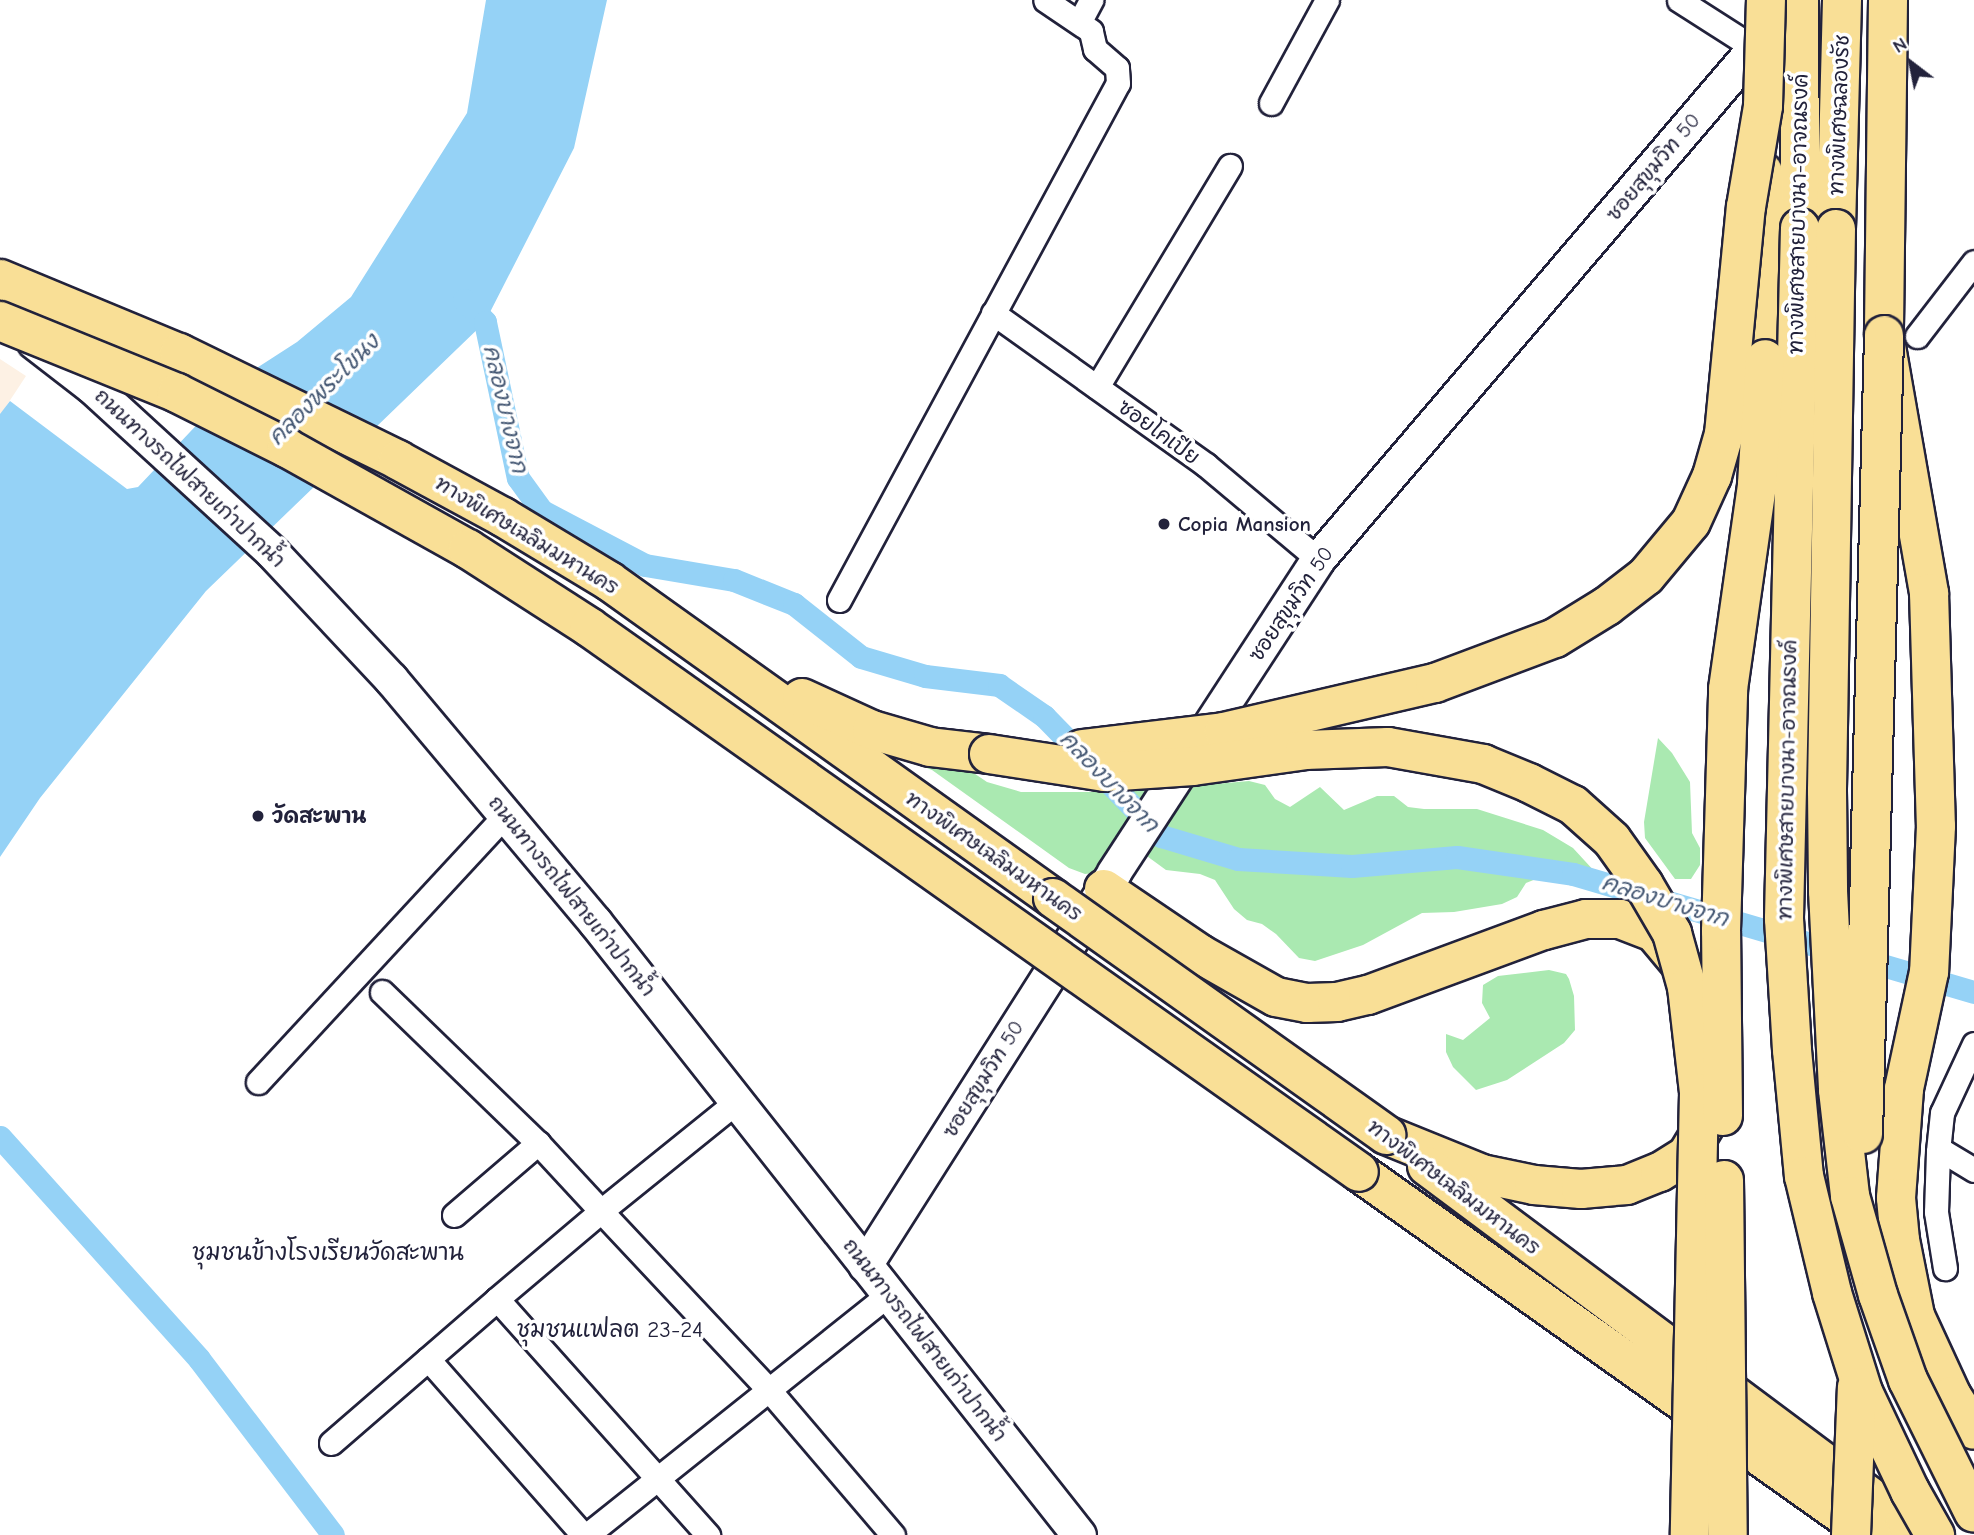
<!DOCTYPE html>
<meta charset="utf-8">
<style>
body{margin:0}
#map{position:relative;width:1974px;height:1535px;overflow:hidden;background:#fff;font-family:"Comic Neue","Playpen Sans Thai",sans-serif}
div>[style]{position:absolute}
.built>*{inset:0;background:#fdf1e4}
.green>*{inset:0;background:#aae9b1}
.water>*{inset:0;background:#95d2f6}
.canal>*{height:23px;margin:-11.5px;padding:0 11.5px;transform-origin:11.5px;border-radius:11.5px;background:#95d2f6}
.roads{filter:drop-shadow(2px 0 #22223b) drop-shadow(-2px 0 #22223b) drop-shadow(0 2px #22223b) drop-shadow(0 -2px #22223b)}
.street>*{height:23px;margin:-11.5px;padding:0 11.5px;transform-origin:11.5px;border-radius:11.5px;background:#fff}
.secondary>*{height:33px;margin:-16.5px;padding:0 16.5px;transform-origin:16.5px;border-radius:16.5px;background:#fff}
.highway>*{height:38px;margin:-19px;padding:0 19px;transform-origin:19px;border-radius:19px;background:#f9df96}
.bridges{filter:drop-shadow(2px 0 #22223b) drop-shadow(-2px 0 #22223b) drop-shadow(0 2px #22223b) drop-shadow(0 -2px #22223b)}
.highway-bridge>*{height:38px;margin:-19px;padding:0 19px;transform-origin:19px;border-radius:19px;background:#f9df96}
.dots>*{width:19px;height:19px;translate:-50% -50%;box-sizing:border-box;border:4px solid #fff;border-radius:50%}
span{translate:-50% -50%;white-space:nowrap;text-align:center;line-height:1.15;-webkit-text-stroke:7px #fff;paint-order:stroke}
.street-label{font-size:21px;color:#22223b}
.poi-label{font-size:21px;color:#22223b;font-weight:700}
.left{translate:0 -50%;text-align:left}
.water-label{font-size:23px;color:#445773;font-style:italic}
.neighbourhood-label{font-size:23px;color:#22223b}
.north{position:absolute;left:1876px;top:28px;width:70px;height:70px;-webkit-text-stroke:5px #fff;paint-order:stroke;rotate:328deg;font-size:19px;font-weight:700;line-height:28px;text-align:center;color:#22223b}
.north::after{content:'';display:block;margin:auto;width:24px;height:32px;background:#22223b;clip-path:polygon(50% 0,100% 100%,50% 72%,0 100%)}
</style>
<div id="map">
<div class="built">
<div style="clip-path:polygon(0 359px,26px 376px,1px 414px,0 414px)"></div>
</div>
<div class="green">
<div style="clip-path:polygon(1658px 738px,1672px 753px,1690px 782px,1692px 833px,1700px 848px,1700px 865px,1691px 879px,1675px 879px,1645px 838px,1644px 822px)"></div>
<div style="clip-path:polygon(892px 744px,944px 753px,987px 782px,1021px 792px,1125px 792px,1249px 781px,1265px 785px,1275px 799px,1290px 807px,1320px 787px,1344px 810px,1377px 796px,1394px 796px,1408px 807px,1424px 809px,1477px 809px,1543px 830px,1573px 848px,1596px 873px,1541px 877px,1526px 883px,1517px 897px,1502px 904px,1454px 912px,1422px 913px,1363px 945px,1315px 961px,1299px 958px,1276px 934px,1262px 924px,1247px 920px,1234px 909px,1215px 880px,1200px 874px,1166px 870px,1140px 851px,1101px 872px,1085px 874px,1069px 868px,932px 770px,902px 759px)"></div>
<div style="clip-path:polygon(1549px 970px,1566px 974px,1569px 979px,1574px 996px,1575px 1030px,1564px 1043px,1507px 1080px,1476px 1090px,1453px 1067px,1446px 1052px,1446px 1034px,1463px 1040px,1490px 1018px,1482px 1003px,1483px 985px,1498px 976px)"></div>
</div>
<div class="water">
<div style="clip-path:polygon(486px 0,607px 0,574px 148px,485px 322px,206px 591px,40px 798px,0 857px,0 414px,10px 401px,127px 489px,138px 487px,241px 378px,297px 342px,351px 297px,467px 113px)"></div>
</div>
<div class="canal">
<div style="left:464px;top:300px;width:30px;rotate:46deg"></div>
<div style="left:485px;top:322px;width:159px;rotate:78.1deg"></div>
<div style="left:518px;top:478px;width:41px;rotate:54deg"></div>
<div style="left:542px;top:511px;width:116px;rotate:27.7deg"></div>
<div style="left:645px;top:565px;width:90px;rotate:9.6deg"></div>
<div style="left:734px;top:580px;width:65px;rotate:21.8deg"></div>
<div style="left:794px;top:604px;width:85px;rotate:38.3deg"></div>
<div style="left:861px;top:657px;width:67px;rotate:16.5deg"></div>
<div style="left:925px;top:676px;width:75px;rotate:6.9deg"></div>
<div style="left:999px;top:685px;width:55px;rotate:34.6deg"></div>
<div style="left:1044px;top:716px;width:168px;rotate:45.7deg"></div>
<div style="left:1161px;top:836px;width:80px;rotate:16.6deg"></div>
<div style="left:1238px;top:859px;width:114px;rotate:3.5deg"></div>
<div style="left:1352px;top:866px;width:105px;rotate:-4.9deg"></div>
<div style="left:1457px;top:857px;width:117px;rotate:8.3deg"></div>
<div style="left:1573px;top:874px;width:418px;rotate:16.4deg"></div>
<div style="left:0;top:1137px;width:298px;rotate:48.1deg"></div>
<div style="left:199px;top:1359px;width:221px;rotate:52.7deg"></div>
</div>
<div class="roads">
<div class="street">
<div style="left:1679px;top:0;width:89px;rotate:32.6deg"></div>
<div style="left:1080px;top:21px;width:24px;rotate:-62deg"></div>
<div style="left:1271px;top:103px;width:117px;rotate:-61.5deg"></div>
<div style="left:993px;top:313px;width:262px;rotate:35.5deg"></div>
<div style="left:1206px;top:465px;width:146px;rotate:40deg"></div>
<div style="left:1917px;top:336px;width:93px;rotate:-52.4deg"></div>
<div style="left:1097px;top:387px;width:258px;rotate:-59deg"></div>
<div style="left:839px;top:600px;width:587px;rotate:-61.65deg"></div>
<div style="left:1118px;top:83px;width:15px;rotate:-94deg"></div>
<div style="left:1117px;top:68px;width:29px;rotate:-139deg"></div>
<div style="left:1095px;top:49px;width:18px;rotate:-103deg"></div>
<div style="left:1091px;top:31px;width:55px;rotate:-146deg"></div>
<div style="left:382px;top:992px;width:217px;rotate:44.1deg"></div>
<div style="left:538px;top:1143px;width:93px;rotate:47.2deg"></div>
<div style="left:601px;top:1211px;width:174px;rotate:-38.9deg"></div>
<div style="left:1974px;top:1044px;width:76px;rotate:114.9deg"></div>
<div style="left:1942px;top:1113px;width:39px;rotate:96deg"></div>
<div style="left:1938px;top:1152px;width:4px;rotate:-34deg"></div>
<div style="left:1941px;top:1150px;width:39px;rotate:31deg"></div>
<div style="left:258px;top:1082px;width:365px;rotate:-47.2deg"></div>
<div style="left:1938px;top:1152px;width:60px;rotate:91.9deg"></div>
<div style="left:1936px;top:1212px;width:57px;rotate:80.9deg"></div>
<div style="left:454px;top:1215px;width:111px;rotate:-40.6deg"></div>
<div style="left:497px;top:1299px;width:136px;rotate:-40.2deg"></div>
<div style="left:601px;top:1211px;width:245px;rotate:46.8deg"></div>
<div style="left:769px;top:1390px;width:191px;rotate:49.5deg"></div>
<div style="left:428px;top:1359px;width:235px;rotate:48.6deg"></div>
<div style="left:331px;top:1443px;width:220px;rotate:-40.9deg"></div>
<div style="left:497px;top:1299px;width:317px;rotate:48.2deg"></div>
<div style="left:587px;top:1535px;width:386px;rotate:-38.6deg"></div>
</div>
<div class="secondary">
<div style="left:34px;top:342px;width:72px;rotate:37.7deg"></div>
<div style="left:91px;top:386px;width:246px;rotate:42.5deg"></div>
<div style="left:272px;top:552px;width:174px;rotate:46.9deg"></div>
<div style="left:391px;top:679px;width:317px;rotate:50deg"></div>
<div style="left:595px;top:922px;width:781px;rotate:51.71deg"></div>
<div style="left:865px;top:1265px;width:465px;rotate:-57.6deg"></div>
<div style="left:1114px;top:872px;width:374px;rotate:-56.9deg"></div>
<div style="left:1318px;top:559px;width:701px;rotate:-49.51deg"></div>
</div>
<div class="highway">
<div style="left:1799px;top:0;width:228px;rotate:89.7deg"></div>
<div style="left:1888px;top:0;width:335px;rotate:90.7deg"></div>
<div style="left:1884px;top:335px;width:262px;rotate:80.1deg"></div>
<div style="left:1929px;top:593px;width:233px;rotate:88.3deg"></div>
<div style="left:1936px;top:826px;width:146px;rotate:92.7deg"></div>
<div style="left:1929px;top:972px;width:120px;rotate:102.1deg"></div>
<div style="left:1904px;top:1089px;width:109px;rotate:94.2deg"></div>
<div style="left:1896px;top:1198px;width:42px;rotate:84.6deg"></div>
<div style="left:1900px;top:1240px;width:77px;rotate:78.8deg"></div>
<div style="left:1915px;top:1316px;width:88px;rotate:65.2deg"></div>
<div style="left:1952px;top:1396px;width:40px;rotate:57.1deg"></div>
<div style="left:1763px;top:172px;width:187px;rotate:89.4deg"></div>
<div style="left:1836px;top:229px;width:229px;rotate:-88.5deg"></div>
<div style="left:0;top:279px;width:194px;rotate:22.5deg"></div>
<div style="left:179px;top:353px;width:244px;rotate:26deg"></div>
<div style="left:398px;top:460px;width:119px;rotate:28.5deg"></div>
<div style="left:503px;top:517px;width:124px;rotate:31.1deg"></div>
<div style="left:609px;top:581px;width:546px;rotate:35.53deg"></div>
<div style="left:802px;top:698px;width:77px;rotate:24.6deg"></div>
<div style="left:872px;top:730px;width:60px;rotate:16.3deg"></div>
<div style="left:930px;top:747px;width:59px;rotate:6.8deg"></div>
<div style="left:1104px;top:889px;width:116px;rotate:34.1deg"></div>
<div style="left:1200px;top:954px;width:87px;rotate:29.5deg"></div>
<div style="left:1276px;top:997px;width:32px;rotate:11deg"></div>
<div style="left:1307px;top:1003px;width:30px;rotate:-2deg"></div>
<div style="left:1337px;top:1002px;width:32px;rotate:-13deg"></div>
<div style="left:1368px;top:995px;width:188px;rotate:-20.3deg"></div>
<div style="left:1544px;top:930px;width:43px;rotate:-14.7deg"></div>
<div style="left:1586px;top:919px;width:34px"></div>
<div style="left:1620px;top:919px;width:36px;rotate:21deg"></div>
<div style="left:1654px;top:932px;width:47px;rotate:50.2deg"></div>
<div style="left:1386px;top:1135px;width:104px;rotate:22.1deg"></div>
<div style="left:1482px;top:1174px;width:53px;rotate:11.9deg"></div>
<div style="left:1534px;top:1185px;width:47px;rotate:4.9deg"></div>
<div style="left:1581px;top:1189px;width:46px;rotate:-5deg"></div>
<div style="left:1627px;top:1185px;width:35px;rotate:-22deg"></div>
<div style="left:1660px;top:1172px;width:32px;rotate:-32deg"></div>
<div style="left:1687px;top:1155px;width:41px;rotate:-59deg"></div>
<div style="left:1427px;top:1166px;width:597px;rotate:36.75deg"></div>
<div style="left:1905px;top:1523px;width:25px;rotate:29deg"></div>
<div style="left:1359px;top:1172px;width:628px;rotate:35.34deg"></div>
</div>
</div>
<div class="bridges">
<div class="highway-bridge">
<div style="left:1800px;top:228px;width:691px;rotate:91.33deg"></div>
<div style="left:1784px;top:919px;width:131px;rotate:86.5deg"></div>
<div style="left:1792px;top:1050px;width:127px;rotate:84.6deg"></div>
<div style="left:1804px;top:1176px;width:120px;rotate:76.5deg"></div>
<div style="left:1832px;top:1293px;width:104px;rotate:72.6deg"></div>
<div style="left:1863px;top:1392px;width:110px;rotate:64.6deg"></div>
<div style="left:1910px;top:1491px;width:51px;rotate:60.4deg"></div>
<div style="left:1836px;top:229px;width:562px;rotate:90.92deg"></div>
<div style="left:1827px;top:791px;width:100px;rotate:89.4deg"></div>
<div style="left:1828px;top:891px;width:199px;rotate:87.1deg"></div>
<div style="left:1838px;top:1090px;width:107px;rotate:83.5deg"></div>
<div style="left:1850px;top:1196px;width:103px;rotate:74.2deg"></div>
<div style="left:1878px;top:1295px;width:90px;rotate:70.6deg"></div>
<div style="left:1908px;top:1380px;width:148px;rotate:63.6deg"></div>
<div style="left:0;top:321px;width:191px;rotate:22.1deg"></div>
<div style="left:177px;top:393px;width:123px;rotate:26.6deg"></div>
<div style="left:287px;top:448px;width:207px;rotate:29.2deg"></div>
<div style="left:468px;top:549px;width:144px;rotate:32.8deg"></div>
<div style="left:589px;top:627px;width:943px;rotate:35.29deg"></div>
<div style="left:1082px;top:749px;width:143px;rotate:-6.8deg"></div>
<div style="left:1224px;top:732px;width:217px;rotate:-13.1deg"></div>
<div style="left:1435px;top:683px;width:128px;rotate:-20.6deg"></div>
<div style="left:1555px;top:638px;width:61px;rotate:-31.6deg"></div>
<div style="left:1607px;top:606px;width:49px;rotate:-37.6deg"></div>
<div style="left:1646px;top:576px;width:70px;rotate:-50.2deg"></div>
<div style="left:1691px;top:522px;width:51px;rotate:-65.5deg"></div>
<div style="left:1712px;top:476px;width:44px;rotate:-74.1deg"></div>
<div style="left:1724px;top:434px;width:228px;rotate:-84.5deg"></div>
<div style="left:1746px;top:207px;width:102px;rotate:-80.4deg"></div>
<div style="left:1763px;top:106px;width:106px;rotate:-88.4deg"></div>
<div style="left:989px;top:754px;width:117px;rotate:8.8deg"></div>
<div style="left:1105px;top:772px;width:88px;rotate:-3.9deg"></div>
<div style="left:1193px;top:766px;width:113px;rotate:-8.1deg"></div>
<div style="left:1305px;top:750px;width:83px;rotate:-2.1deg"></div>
<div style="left:1388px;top:747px;width:97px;rotate:10.1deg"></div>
<div style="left:1483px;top:764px;width:50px;rotate:22.4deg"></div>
<div style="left:1529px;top:783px;width:49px;rotate:26.6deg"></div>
<div style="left:1573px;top:805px;width:52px;rotate:41.9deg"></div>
<div style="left:1612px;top:840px;width:55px;rotate:54.6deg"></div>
<div style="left:1644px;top:885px;width:56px;rotate:59.7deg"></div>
<div style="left:1672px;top:933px;width:56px;rotate:74.5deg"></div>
<div style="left:1687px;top:987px;width:107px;rotate:83.5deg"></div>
<div style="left:1699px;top:1093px;width:442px;rotate:91.2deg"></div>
<div style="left:1053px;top:898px;width:409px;rotate:35.4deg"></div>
<div style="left:1723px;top:1116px;width:185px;rotate:-90.6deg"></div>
<div style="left:1721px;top:931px;width:242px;rotate:-88.3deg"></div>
<div style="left:1728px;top:689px;width:207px;rotate:-81.9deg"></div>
<div style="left:1757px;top:484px;width:125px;rotate:-86.3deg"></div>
<div style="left:1863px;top:1134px;width:799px;rotate:-88.49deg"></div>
<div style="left:1724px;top:1180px;width:355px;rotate:89.4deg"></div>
<div style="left:1851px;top:1535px;width:148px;rotate:-87.7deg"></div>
</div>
</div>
<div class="dots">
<div style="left:1164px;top:524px;background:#22223b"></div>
<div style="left:258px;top:816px;background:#22223b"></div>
</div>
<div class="street-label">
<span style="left:1839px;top:115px;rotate:-88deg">ทางพิเศษฉลองรัช</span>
<span style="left:1653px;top:167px;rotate:-50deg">ซอยสุขุมวิท 50</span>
<span style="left:1798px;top:214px;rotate:-89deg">ทางพิเศษสายบางนา-อาจณรงค์</span>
<span style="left:1159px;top:432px;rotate:36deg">ซอยโคเปีย</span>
<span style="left:190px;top:478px;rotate:43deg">ถนนทางรถไฟสายเก่าปากน้ำ</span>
<span style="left:527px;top:535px;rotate:31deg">ทางพิเศษเฉลิมมหานคร</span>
<span style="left:1291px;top:604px;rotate:-56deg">ซอยสุขุมวิท 50</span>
<span style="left:1787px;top:780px;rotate:-89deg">ทางพิเศษสายบางนา-อาจณรงค์</span>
<span style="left:994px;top:856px;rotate:35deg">ทางพิเศษเฉลิมมหานคร</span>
<span style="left:572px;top:896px;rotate:51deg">ถนนทางรถไฟสายเก่าปากน้ำ</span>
<span style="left:983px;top:1079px;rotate:-58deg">ซอยสุขุมวิท 50</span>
<span style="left:1454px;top:1187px;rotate:37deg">ทางพิเศษเฉลิมมหานคร</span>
<span style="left:925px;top:1340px;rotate:52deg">ถนนทางรถไฟสายเก่าปากน้ำ</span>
</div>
<div class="poi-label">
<span class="left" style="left:1178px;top:524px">Copia Mansion</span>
<span class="left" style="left:272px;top:816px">วัดสะพาน</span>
</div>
<div class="water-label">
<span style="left:324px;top:390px;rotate:-45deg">คลองพระโขนง</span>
<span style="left:505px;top:409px;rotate:77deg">คลองบางจาก</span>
<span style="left:1109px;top:782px;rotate:46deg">คลองบางจาก</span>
<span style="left:1665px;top:901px;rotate:17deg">คลองบางจาก</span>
</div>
<div class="neighbourhood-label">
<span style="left:328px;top:1253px">ชุมชนข้างโรงเรียนวัดสะพาน</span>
<span style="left:610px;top:1330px">ชุมชนแฟลต 23-24</span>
</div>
<div class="north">N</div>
</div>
